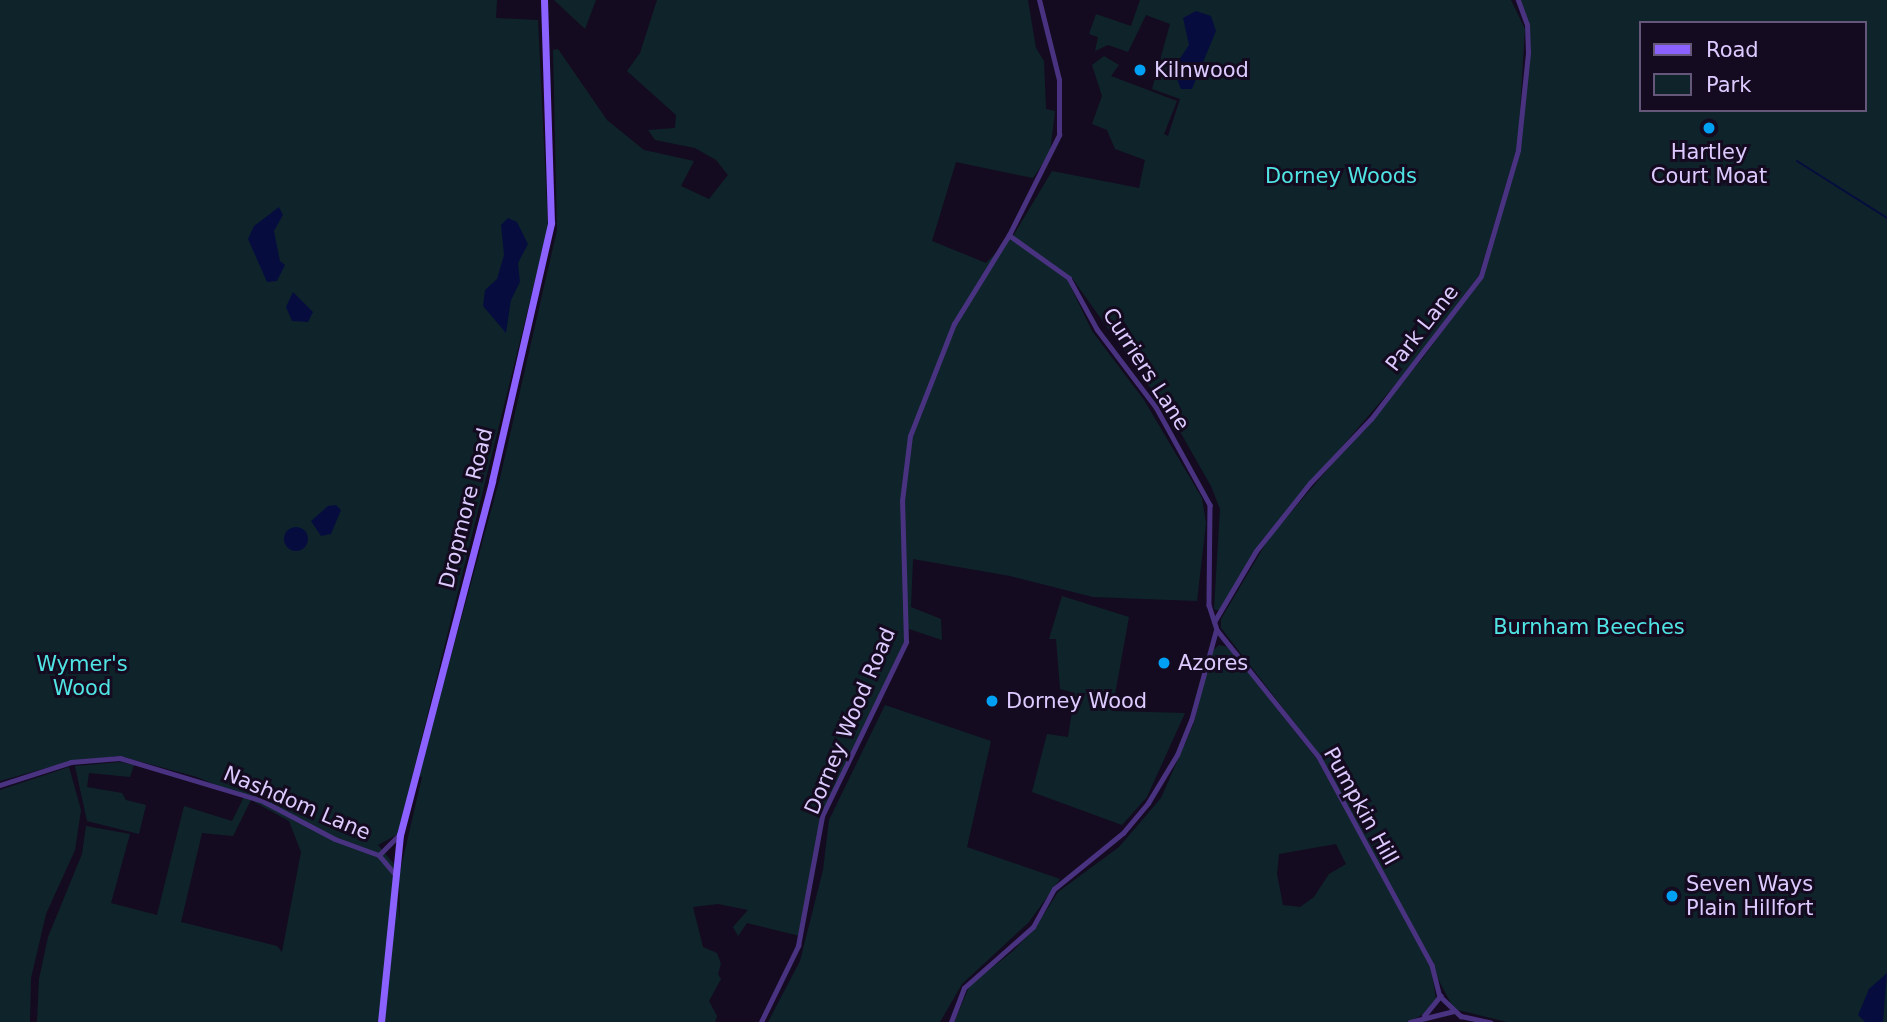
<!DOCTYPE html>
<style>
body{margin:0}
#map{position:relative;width:1887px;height:1022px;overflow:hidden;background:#140b20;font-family:"DejaVu Sans",sans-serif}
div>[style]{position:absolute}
.green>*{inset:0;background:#0e242a}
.water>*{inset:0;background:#060d3e}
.round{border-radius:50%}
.stream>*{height:2px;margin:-1px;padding:0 1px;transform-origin:1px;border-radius:1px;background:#060d3e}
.street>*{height:4.5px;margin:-2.25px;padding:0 2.25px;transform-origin:2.25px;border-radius:2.25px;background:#493381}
.secondary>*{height:7px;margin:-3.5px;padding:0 3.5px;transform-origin:3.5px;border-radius:3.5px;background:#8b61ff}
.dots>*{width:19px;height:19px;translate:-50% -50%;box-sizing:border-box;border:4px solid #140b20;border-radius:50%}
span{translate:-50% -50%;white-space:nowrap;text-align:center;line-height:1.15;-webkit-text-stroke:6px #140b20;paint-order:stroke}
.poi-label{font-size:21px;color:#ddcaff}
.left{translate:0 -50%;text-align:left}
.park-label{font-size:21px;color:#50e5e4}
.street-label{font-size:21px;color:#ddcaff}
.legend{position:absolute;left:1639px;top:21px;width:228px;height:91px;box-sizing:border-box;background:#140b20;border:2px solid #645779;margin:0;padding:9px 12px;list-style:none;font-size:21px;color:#ddcaff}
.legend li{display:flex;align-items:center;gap:14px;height:35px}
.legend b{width:35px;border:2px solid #645779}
</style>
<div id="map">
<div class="green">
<div style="clip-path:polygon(evenodd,0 0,497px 0,496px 18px,538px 20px,548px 228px,398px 834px,378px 845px,394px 864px,400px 921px,399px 876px,422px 777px,418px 776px,500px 478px,557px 230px,553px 50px,558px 49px,607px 120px,644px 150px,694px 161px,681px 186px,709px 199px,728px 175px,716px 160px,695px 148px,655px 140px,648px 130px,675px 128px,676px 115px,627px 71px,640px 53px,657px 0,1028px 0,1036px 48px,1044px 61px,1046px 109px,1055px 111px,1050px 153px,1033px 178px,956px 162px,932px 241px,986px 263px,1011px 237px,1068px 281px,1092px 331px,1144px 400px,1202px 498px,1206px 523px,1197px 601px,1093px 597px,1010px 576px,913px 559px,911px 607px,941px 619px,942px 640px,909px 629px,897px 663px,822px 816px,800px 936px,747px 923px,738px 936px,733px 927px,748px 910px,718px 904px,693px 907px,703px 947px,717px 953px,721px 964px,718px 974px,721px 979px,709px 1001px,717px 1016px,715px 1022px,37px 1022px,39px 979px,48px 937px,82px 854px,86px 826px,130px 834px,111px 903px,157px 915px,184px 806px,232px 821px,244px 797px,197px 777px,120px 756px,71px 761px,0 781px,0 0,251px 800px,289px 821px,301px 852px,282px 952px,277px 946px,181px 922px,202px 833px,233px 836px,251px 800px)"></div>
<div style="clip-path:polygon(554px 0,596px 0,585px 29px)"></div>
<div style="clip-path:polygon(1140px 0,1511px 0,1525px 29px,1518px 144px,1479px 275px,1418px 358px,1261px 541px,1220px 611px,1214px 609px,1220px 509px,1211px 486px,1174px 421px,1072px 278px,1013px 236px,1052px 171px,1139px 188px,1145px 160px,1115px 149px,1107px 130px,1092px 124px,1102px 96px,1092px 65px,1104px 56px,1119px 65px,1111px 76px,1177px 101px,1164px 134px,1168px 136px,1180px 99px,1152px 89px,1170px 24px,1146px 15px,1128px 52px,1108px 45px,1095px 51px,1098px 37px,1089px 34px,1096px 14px,1131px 26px)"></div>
<div style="clip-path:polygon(evenodd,1521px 0,1887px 0,1887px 1022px,1507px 1022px,1454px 1009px,1318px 753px,1221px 628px,1221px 619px,1269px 538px,1423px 358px,1485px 271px,1519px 151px,1530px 34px,1521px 0,1640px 23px,1864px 23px,1864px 110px,1640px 110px,1640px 23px)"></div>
<div style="clip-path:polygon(1062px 596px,1129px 617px,1112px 711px,1185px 713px,1147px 797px,1122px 825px,1032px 792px,1047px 734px,1068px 737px,1075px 693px,1060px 689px,1056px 639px,1049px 639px)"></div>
<div style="clip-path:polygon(evenodd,1219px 645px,1228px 647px,1319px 762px,1431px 968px,1436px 999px,1424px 1014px,1408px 1022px,954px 1022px,970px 985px,1013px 951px,1035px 928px,1058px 892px,1119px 847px,1161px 798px,1194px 723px,1211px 652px,1219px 645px,1336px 844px,1346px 864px,1329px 874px,1314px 897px,1300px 907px,1283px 905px,1277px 874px,1279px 854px,1336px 844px)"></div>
<div style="clip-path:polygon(885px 705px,991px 741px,967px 847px,1060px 879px,1029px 922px,962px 984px,940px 1022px,768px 1022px,800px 961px,823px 870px,829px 820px)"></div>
<div style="clip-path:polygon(120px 762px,134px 765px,130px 777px,89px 773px,87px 787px,122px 793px,126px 800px,146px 805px,139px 834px,87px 821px,75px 766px)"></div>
<div style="clip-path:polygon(69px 767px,81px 810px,75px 850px,46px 914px,31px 978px,30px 1022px,0 1022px,0 790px)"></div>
</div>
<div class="water">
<div style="clip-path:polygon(1196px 11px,1211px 16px,1216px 31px,1192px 89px,1181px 89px,1173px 69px,1189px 45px,1183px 18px)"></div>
<div style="clip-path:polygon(279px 207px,283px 215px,274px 231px,280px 261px,285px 265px,277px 281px,267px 282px,248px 239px,254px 226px)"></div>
<div style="clip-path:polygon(508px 218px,517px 222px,528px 244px,518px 263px,520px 282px,511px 300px,506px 333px,483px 306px,485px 290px,497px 279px,504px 255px,501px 225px)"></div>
<div style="clip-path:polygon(293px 292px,313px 312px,308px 322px,292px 321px,286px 307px)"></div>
<div style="clip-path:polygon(336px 505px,341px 510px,331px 534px,321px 536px,311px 521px,328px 506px)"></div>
<div class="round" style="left:284px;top:527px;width:24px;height:24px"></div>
<div style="clip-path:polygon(1887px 973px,1883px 1022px,1865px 1022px,1858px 1015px,1869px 989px)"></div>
</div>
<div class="stream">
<div style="left:1797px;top:161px;width:107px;rotate:32.3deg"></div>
</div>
<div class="street">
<div style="left:1009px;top:235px;width:74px;rotate:35.6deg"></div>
<div style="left:1069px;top:278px;width:58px;rotate:61.2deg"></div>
<div style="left:1097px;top:329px;width:98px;rotate:52.9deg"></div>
<div style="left:1156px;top:407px;width:112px;rotate:61.1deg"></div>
<div style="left:1210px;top:505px;width:100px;rotate:90.6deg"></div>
<div style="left:1209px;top:605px;width:26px;rotate:72deg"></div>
<div style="left:1217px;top:630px;width:163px;rotate:51.2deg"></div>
<div style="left:1319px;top:757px;width:237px;rotate:61.5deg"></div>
<div style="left:1432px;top:965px;width:32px;rotate:76deg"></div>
<div style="left:1440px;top:996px;width:29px;rotate:44deg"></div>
<div style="left:1461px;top:1016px;width:30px;rotate:12deg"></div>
<div style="left:1214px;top:622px;width:82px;rotate:-59.4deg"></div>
<div style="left:1256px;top:551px;width:87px;rotate:-51.5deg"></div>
<div style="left:1310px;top:483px;width:88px;rotate:-46.4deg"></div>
<div style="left:1371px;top:419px;width:180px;rotate:-52.4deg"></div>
<div style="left:1481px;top:276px;width:131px;rotate:-73.6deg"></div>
<div style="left:1518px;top:150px;width:98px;rotate:-84.1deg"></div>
<div style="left:1528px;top:53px;width:28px;rotate:-92deg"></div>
<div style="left:1527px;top:25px;width:27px;rotate:-110deg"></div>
<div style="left:0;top:785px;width:75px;rotate:-17.9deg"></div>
<div style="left:71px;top:762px;width:49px;rotate:-4.7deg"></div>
<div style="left:120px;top:758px;width:149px;rotate:16.7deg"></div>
<div style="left:263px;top:801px;width:81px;rotate:27.8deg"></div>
<div style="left:335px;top:839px;width:47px;rotate:20deg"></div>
<div style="left:379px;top:855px;width:28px;rotate:-45deg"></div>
<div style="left:379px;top:855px;width:26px;rotate:50deg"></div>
<div style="left:1424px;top:1016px;width:26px;rotate:-51deg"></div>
<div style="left:761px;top:1022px;width:85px;rotate:-64deg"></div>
<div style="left:798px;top:946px;width:132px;rotate:-79.5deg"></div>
<div style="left:822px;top:816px;width:193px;rotate:-64.2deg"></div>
<div style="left:906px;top:642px;width:141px;rotate:-91.6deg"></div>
<div style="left:902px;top:501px;width:65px;rotate:-83deg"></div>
<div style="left:910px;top:436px;width:120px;rotate:-68.6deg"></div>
<div style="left:954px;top:324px;width:105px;rotate:-58.3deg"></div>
<div style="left:1009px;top:235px;width:112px;rotate:-63.4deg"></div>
<div style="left:1059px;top:135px;width:55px;rotate:-90deg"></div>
<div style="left:1059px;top:80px;width:82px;rotate:-104deg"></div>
<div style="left:951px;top:1022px;width:36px;rotate:-69deg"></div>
<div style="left:964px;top:988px;width:92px;rotate:-41.5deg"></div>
<div style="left:1033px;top:927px;width:43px;rotate:-61.1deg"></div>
<div style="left:1054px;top:889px;width:89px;rotate:-39.1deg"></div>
<div style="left:1123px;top:833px;width:39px;rotate:-50deg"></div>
<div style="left:1148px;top:803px;width:56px;rotate:-58.9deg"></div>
<div style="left:1177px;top:755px;width:37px;rotate:-68deg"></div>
<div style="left:1191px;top:721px;width:94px;rotate:-74.6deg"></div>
<div style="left:1410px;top:1022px;width:45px;rotate:-14deg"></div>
</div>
<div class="secondary">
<div style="left:381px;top:1022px;width:188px;rotate:-84.2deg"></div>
<div style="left:400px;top:835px;width:366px;rotate:-75.4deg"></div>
<div style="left:492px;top:481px;width:265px;rotate:-77.1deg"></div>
<div style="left:551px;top:223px;width:223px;rotate:-91.8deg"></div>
</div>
<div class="dots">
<div style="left:1140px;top:70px;background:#00a1f5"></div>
<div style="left:1709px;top:128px;background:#00a1f5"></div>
<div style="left:1164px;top:663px;background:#00a1f5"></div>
<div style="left:992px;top:701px;background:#00a1f5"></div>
<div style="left:1672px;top:896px;background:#00a1f5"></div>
</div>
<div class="poi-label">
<span class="left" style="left:1154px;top:70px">Kilnwood</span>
<span style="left:1709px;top:164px">Hartley<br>Court Moat</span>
<span class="left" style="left:1178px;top:663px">Azores</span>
<span class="left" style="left:1006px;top:701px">Dorney Wood</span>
<span class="left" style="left:1686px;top:896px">Seven Ways<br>Plain Hillfort</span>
</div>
<div class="park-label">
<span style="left:1341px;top:176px">Dorney Woods</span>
<span style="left:1589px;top:627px">Burnham Beeches</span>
<span style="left:82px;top:676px">Wymer's<br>Wood</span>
</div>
<div class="street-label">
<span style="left:1422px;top:328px;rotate:-52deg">Park Lane</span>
<span style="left:1146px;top:369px;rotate:57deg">Curriers Lane</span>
<span style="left:466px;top:508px;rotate:-76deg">Dropmore Road</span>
<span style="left:850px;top:721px;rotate:-67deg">Dorney Wood Road</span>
<span style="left:297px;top:803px;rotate:23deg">Nashdom Lane</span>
<span style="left:1361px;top:806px;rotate:61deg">Pumpkin Hill</span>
</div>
<ul class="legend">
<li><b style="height:9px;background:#8b61ff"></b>Road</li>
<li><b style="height:19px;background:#0e242a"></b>Park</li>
</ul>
</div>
